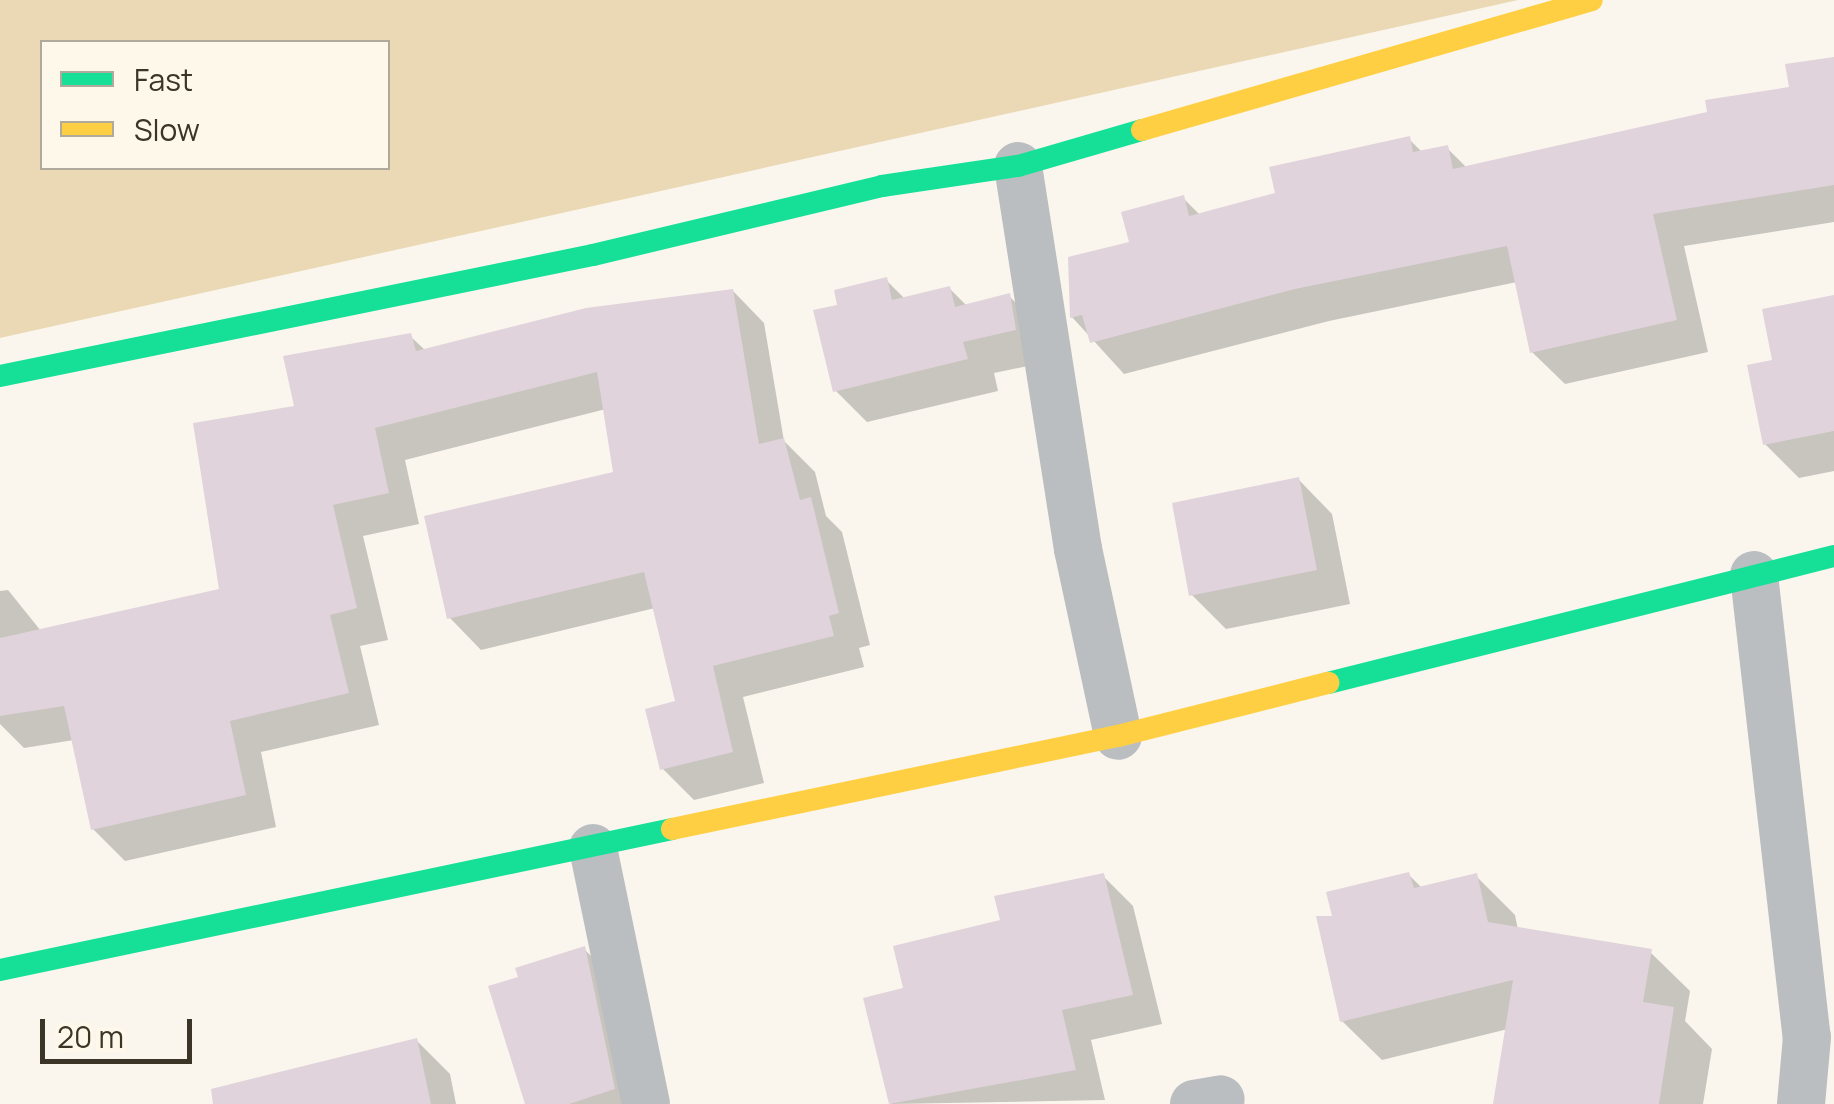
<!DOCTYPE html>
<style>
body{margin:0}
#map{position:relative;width:1834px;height:1104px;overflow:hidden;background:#faf6ee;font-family:Manrope,sans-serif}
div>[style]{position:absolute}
.green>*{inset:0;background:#ead9b4}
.shadow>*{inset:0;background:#0003}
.building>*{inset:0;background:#e0d3db}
.street>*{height:48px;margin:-24px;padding:0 24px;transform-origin:24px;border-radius:24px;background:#bbbec0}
.fast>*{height:22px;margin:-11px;padding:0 11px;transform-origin:11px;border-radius:11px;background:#16e098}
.slow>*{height:22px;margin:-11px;padding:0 11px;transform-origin:11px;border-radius:11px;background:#ffcf43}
span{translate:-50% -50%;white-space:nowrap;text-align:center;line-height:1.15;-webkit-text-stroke:8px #fef8ea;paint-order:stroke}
.legend{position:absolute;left:40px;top:40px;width:350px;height:130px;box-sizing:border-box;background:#fef8ea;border:2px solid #b0aa9c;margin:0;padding:12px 18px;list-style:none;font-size:30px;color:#3b3527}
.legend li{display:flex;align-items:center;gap:20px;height:50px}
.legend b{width:50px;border:2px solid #b0aa9c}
.scale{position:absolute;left:40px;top:1019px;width:152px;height:45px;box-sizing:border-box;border:5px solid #3b3527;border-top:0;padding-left:12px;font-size:30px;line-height:35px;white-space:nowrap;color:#3b3527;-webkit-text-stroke:8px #fef8ea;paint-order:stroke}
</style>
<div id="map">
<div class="green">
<div style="clip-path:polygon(evenodd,0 0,1518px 0,0 338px,0 0,42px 42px,388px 42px,388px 168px,42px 168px,42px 42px)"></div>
</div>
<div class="shadow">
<div style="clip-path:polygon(1834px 59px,1834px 222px,1684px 246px,1708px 352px,1565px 384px,1532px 352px,1517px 282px,1329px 321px,1124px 374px,1072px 317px,1132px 243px,1183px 198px,1200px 215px,1278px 195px,1409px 139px,1423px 153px,1447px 148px,1467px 168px,1710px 114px,1792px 89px)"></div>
<div style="clip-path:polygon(886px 280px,905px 299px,950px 289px,967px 306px,1009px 296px,1041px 328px,1047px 362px,994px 373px,998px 391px,867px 422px,835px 390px,840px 307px)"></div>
<div style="clip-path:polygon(733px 291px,764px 323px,784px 441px,815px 472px,826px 516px,842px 532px,870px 645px,859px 648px,864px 667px,743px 697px,764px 783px,694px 800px,662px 768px,678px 703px,655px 608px,481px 650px,450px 618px,616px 474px,606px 409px,405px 460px,419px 524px,363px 536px,388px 640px,360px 646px,379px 725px,261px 752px,276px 827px,125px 861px,93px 829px,74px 740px,24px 748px,0 724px,0 591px,8px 590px,41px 631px,222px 591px,297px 408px,410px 336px,426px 351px)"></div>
<div style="clip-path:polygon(1834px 298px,1834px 471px,1799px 478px,1765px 444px,1775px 362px)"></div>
<div style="clip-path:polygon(1299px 480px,1332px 514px,1350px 604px,1226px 629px,1192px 595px)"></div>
<div style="clip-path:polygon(1408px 874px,1423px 889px,1476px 876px,1515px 915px,1518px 930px,1650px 952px,1690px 991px,1685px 1021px,1712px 1049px,1703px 1104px,1496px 1104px,1508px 1029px,1382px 1060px,1342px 1021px,1335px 919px)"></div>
<div style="clip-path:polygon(1103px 876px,1133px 906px,1162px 1024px,1091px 1040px,1105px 1100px,891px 1104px,866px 1000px,906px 990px,1003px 922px)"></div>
<div style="clip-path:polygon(584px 949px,618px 982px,643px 1104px,528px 1104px,521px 979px)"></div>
<div style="clip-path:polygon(416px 1040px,450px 1074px,456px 1104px,267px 1104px)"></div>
</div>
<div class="building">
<div style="clip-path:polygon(1834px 57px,1834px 185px,1653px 214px,1677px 320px,1530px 353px,1507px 246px,1295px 289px,1090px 343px,1082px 315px,1070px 318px,1068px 257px,1129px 242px,1121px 212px,1184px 195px,1189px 216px,1275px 193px,1269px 167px,1410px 136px,1413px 152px,1448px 145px,1453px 169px,1707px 112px,1705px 100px,1789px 87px,1785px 64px)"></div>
<div style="clip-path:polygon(887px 277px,892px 300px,950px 286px,955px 307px,1010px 293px,1016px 330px,963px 342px,968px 359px,833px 392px,813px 310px,837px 305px,834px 290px)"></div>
<div style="clip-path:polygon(733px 289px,759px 444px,784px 438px,800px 500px,811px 497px,839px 613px,829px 616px,834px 636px,713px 666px,733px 752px,660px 770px,645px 709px,675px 701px,644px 572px,447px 619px,424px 516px,613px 472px,597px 372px,375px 428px,389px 493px,333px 505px,357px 608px,330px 615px,349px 693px,230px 721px,246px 795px,91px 830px,64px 706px,0 716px,0 638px,219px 589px,193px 423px,294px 406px,283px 356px,411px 333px,416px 351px,586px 308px)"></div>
<div style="clip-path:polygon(1834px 295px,1834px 431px,1763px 445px,1747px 365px,1772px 360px,1762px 309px)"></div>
<div style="clip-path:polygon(1299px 477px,1317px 570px,1189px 596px,1172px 503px)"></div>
<div style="clip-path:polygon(1409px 872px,1414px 888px,1477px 873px,1488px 922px,1652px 949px,1643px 1002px,1674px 1007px,1659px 1104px,1493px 1104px,1513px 980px,1340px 1022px,1316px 916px,1332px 916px,1326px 892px)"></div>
<div style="clip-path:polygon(1104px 873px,1133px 995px,1062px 1010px,1076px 1070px,889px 1104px,863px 998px,903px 988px,893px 946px,1000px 920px,994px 896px)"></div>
<div style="clip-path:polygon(585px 946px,615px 1089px,569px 1104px,525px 1104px,488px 986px,518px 977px,515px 968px)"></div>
<div style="clip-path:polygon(417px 1038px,431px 1104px,213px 1104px,211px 1089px)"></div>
</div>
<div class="street">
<div style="left:1018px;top:166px;width:388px;rotate:81.1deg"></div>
<div style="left:1078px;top:549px;width:191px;rotate:77.9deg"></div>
<div style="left:1754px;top:575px;width:465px;rotate:83.5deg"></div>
<div style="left:1807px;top:1037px;width:67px;rotate:95.1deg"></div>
<div style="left:593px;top:848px;width:261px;rotate:78.3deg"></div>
<div style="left:1194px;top:1104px;width:27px;rotate:-10deg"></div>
</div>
<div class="fast">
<div style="left:0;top:376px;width:605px;rotate:-11.53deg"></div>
<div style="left:593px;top:255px;width:297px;rotate:-13.4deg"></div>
<div style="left:882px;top:186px;width:137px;rotate:-8.4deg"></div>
<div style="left:1018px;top:166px;width:129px;rotate:-16.2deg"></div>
<div style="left:1328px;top:683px;width:522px;rotate:-14.09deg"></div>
<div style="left:0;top:970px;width:687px;rotate:-11.85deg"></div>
</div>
<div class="slow">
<div style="left:1142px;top:130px;width:468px;rotate:-16.1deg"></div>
<div style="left:672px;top:829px;width:456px;rotate:-11.8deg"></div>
<div style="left:1118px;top:736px;width:217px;rotate:-14.2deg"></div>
</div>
<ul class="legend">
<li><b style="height:12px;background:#16e098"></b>Fast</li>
<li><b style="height:12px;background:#ffcf43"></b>Slow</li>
</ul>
<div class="scale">20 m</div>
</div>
